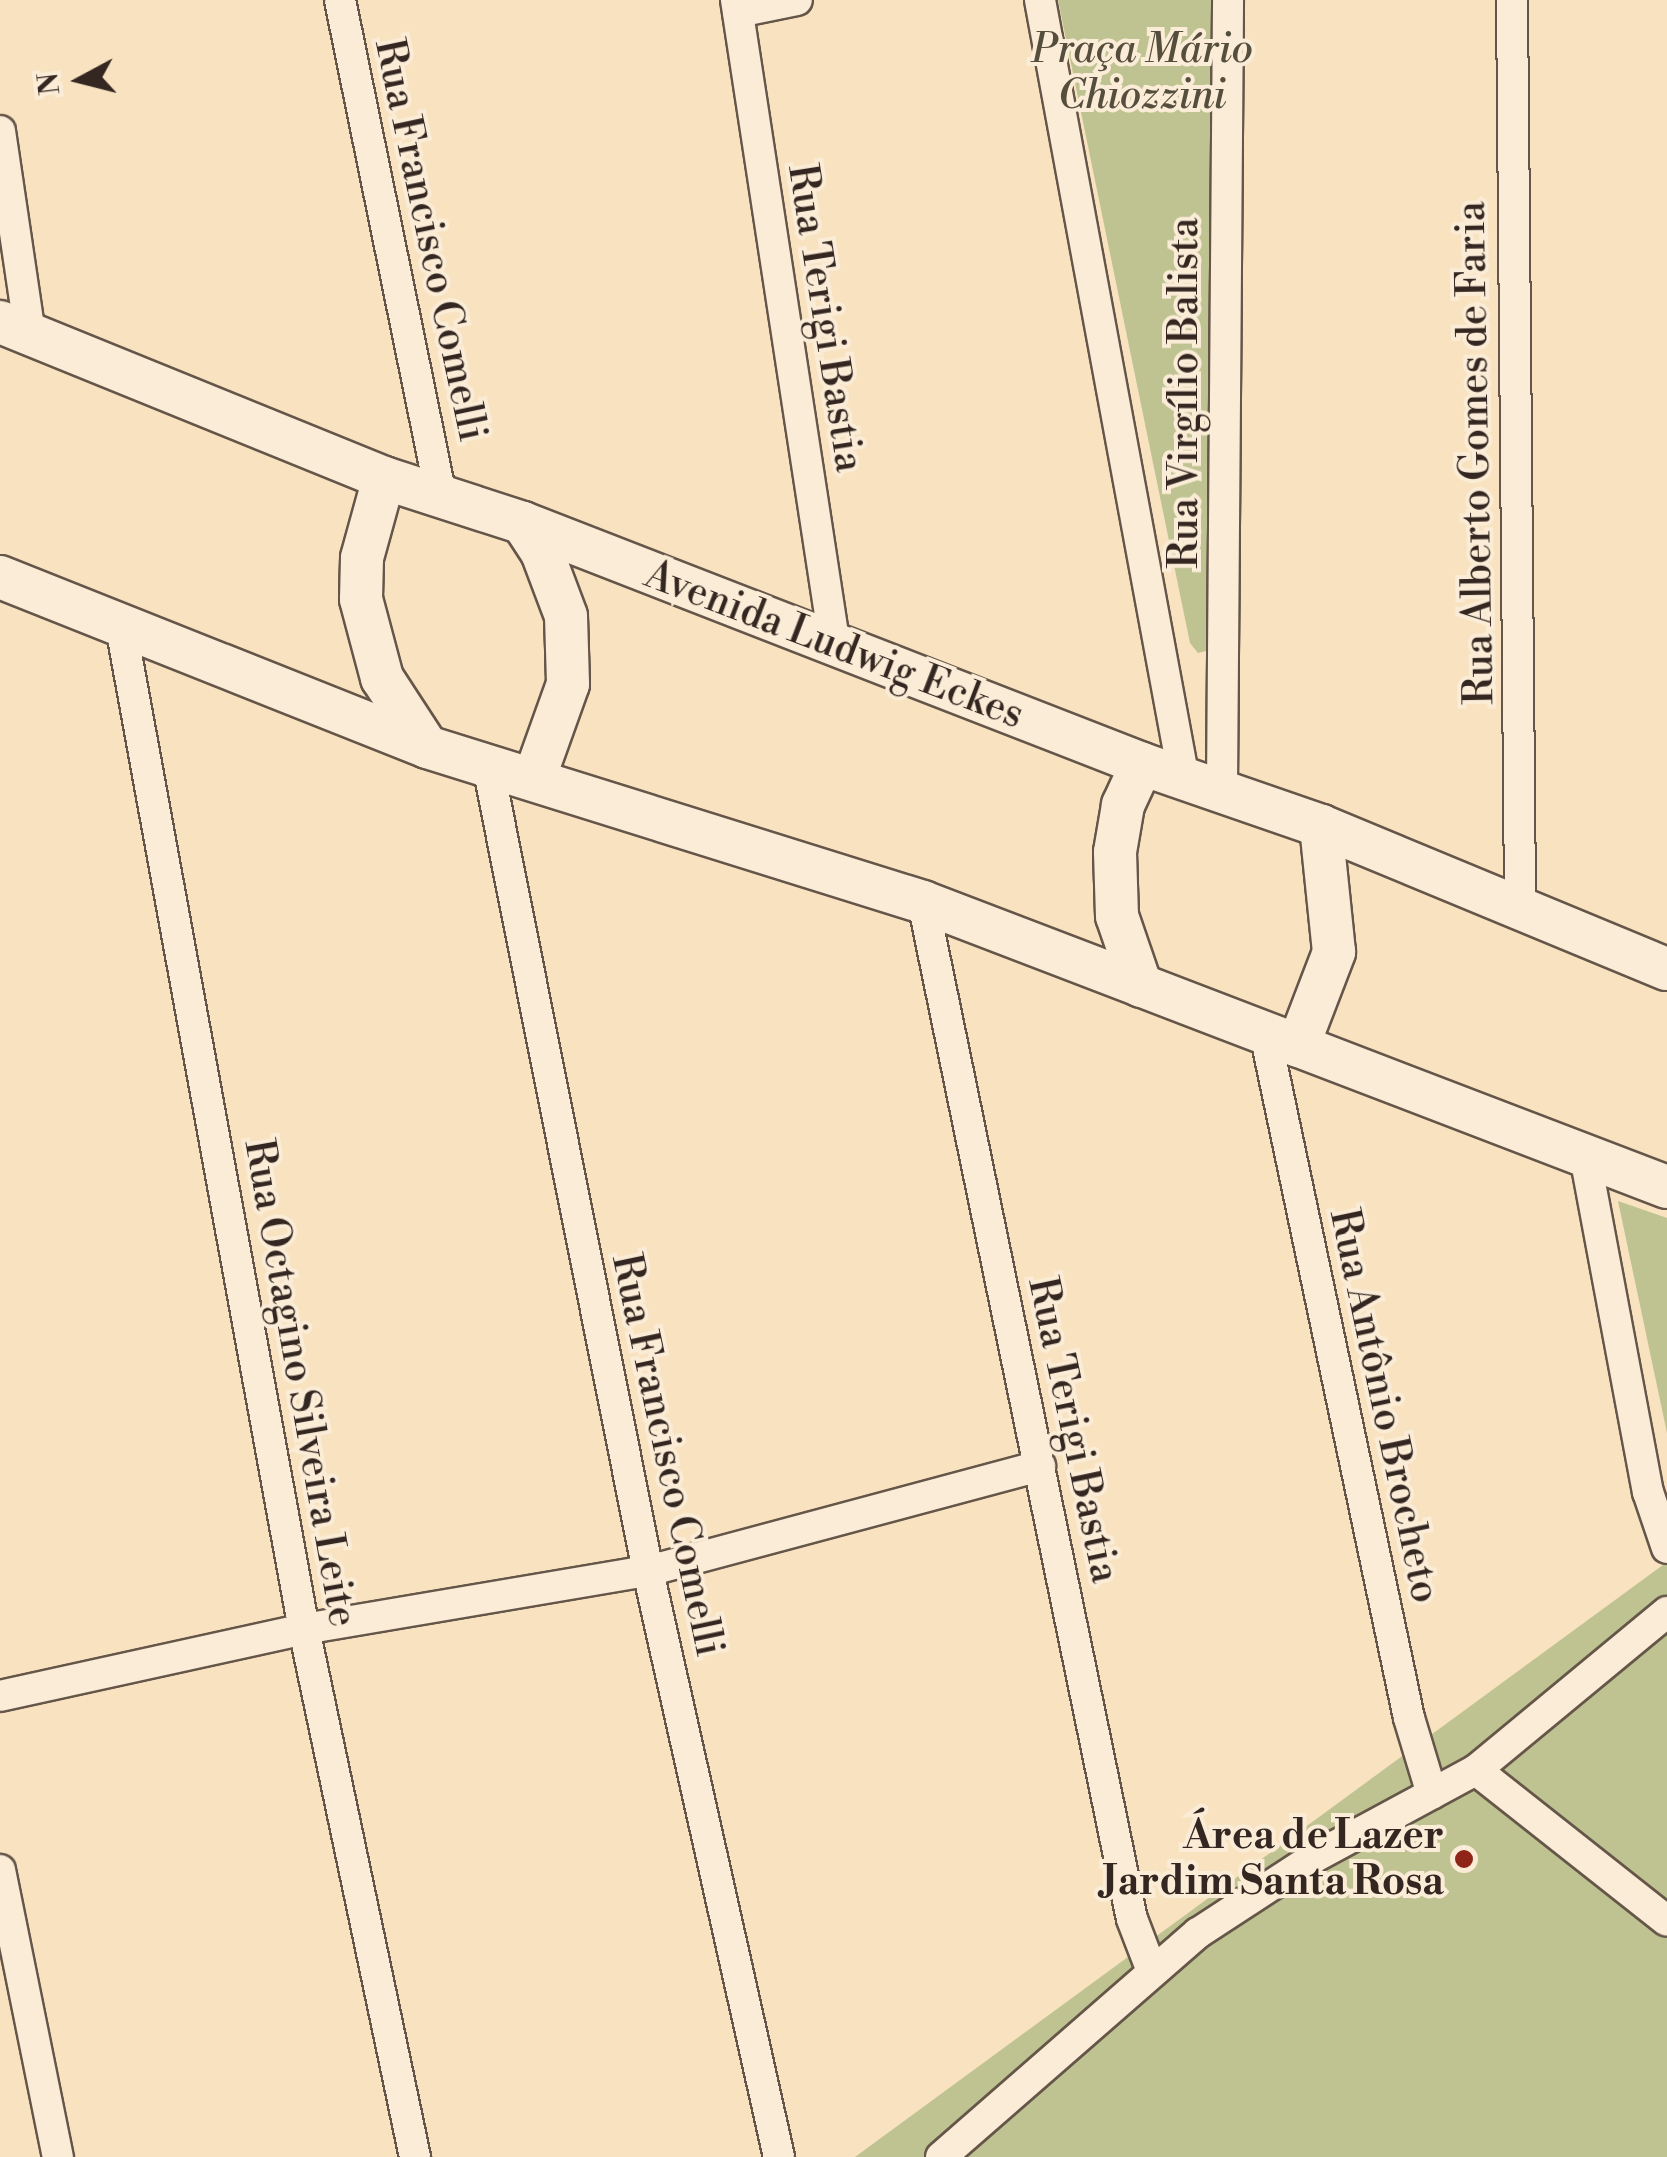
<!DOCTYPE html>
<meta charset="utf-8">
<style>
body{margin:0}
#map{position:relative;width:1667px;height:2157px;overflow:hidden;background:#f8e2c0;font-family:"Libre Bodoni",serif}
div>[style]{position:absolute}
.green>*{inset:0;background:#bec391}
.roads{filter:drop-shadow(2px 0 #655649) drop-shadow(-2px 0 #655649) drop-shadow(0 2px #655649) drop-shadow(0 -2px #655649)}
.street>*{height:30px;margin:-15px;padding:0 15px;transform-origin:15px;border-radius:15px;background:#faecd6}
.secondary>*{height:42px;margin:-21px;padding:0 21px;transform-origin:21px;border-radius:21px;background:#faecd6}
.dots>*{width:28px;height:28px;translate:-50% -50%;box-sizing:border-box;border:5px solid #faecd6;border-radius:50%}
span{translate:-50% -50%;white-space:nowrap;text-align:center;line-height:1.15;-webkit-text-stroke:8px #faecd6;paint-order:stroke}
.park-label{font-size:40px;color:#564e3d;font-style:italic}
.street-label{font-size:40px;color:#342721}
.poi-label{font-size:40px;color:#342721;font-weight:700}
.right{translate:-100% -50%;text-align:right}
.north{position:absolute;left:30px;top:30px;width:100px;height:100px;-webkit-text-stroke:8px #faecd6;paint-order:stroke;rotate:263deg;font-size:28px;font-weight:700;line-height:40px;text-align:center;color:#342721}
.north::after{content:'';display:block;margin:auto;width:35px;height:45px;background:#342721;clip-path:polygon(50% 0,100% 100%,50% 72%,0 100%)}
</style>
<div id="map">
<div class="green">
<div style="clip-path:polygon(1058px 0,1214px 0,1210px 650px,1198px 653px,1190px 643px)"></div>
<div style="clip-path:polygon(1618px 1201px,1667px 1218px,1667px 1433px)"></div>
<div style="clip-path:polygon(1667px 1562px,1667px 2157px,855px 2157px)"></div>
</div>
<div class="roads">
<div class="street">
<div style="left:340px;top:0;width:506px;rotate:78.49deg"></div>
<div style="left:736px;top:0;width:655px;rotate:81.3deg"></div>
<div style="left:1040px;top:0;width:787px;rotate:79.53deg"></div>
<div style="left:1512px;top:0;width:906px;rotate:89.49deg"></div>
<div style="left:738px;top:12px;width:60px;rotate:-11.5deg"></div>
<div style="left:0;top:131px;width:205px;rotate:81.6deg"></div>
<div style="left:120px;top:621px;width:1025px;rotate:79.66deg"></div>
<div style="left:304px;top:1629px;width:540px;rotate:78.13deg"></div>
<div style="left:488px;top:766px;width:821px;rotate:78.76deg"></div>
<div style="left:648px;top:1571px;width:600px;rotate:77.4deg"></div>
<div style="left:1222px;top:787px;width:787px;rotate:-89.56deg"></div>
<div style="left:923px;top:902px;width:1038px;rotate:78.39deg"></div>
<div style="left:1132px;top:1919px;width:56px;rotate:69deg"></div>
<div style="left:1265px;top:1033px;width:700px;rotate:78.13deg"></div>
<div style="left:1409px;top:1718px;width:79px;rotate:73.2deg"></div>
<div style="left:1585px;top:1156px;width:342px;rotate:79.4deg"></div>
<div style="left:1648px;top:1492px;width:59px;rotate:71.3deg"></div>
<div style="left:0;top:1696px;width:311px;rotate:-12.4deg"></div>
<div style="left:304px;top:1629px;width:349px;rotate:-9.6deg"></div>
<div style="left:648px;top:1571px;width:406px;rotate:-15deg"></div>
<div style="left:1476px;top:1770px;width:243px;rotate:38.3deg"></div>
<div style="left:0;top:1870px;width:293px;rotate:78.6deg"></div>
<div style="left:941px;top:2157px;width:341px;rotate:-41.1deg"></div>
<div style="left:1198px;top:1933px;width:137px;rotate:-33.1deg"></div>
<div style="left:1313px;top:1858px;width:185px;rotate:-28.4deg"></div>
<div style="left:1476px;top:1770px;width:248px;rotate:-39.6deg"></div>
</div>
<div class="secondary">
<div style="left:0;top:322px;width:414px;rotate:22.1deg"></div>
<div style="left:384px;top:478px;width:146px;rotate:17.9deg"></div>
<div style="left:523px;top:523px;width:664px;rotate:21.27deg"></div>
<div style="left:1142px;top:764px;width:189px;rotate:19.1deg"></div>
<div style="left:1321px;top:826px;width:374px;rotate:22.5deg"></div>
<div style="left:384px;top:478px;width:83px;rotate:105.4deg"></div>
<div style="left:362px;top:558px;width:41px;rotate:91.4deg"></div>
<div style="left:361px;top:599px;width:82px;rotate:75.1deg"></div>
<div style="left:382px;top:678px;width:82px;rotate:56.9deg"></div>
<div style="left:523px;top:523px;width:35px;rotate:57deg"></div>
<div style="left:542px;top:552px;width:68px;rotate:69.4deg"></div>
<div style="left:566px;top:616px;width:68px;rotate:88.3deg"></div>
<div style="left:568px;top:684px;width:101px;rotate:109.7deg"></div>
<div style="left:0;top:577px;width:460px;rotate:21.7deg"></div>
<div style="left:427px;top:747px;width:520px;rotate:17.35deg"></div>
<div style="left:923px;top:902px;width:797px;rotate:20.96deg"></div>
<div style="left:1141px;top:986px;width:74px;rotate:-108.9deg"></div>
<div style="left:1117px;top:916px;width:64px;rotate:-91.8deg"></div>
<div style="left:1115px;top:852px;width:48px;rotate:-80.3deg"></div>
<div style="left:1123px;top:805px;width:45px;rotate:-65.1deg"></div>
<div style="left:1298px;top:1046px;width:101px;rotate:-69deg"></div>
<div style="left:1334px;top:952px;width:127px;rotate:-95.9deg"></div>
</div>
</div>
<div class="dots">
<div style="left:1464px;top:1859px;background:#8f2418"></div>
</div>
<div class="park-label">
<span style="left:1142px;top:73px">Praça Mário<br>Chiozzini</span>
</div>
<div class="street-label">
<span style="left:430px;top:240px;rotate:78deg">Rua Francisco Comelli</span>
<span style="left:825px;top:318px;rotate:81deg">Rua Terigi Bastia</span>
<span style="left:1185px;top:393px;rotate:-90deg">Rua Virgílio Balista</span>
<span style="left:1476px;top:453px;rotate:-91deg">Rua Alberto Gomes de Faria</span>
<span style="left:834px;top:645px;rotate:21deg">Avenida Ludwig Eckes</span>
<span style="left:300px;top:1383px;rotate:80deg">Rua Octagino Silveira Leite</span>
<span style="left:1384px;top:1406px;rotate:78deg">Rua Antônio Brocheto</span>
<span style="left:1073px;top:1430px;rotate:78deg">Rua Terigi Bastia</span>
<span style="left:667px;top:1455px;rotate:78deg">Rua Francisco Comelli</span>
</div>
<div class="poi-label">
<span class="right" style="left:1444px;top:1859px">Área de Lazer<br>Jardim Santa Rosa</span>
</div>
<div class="north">N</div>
</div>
